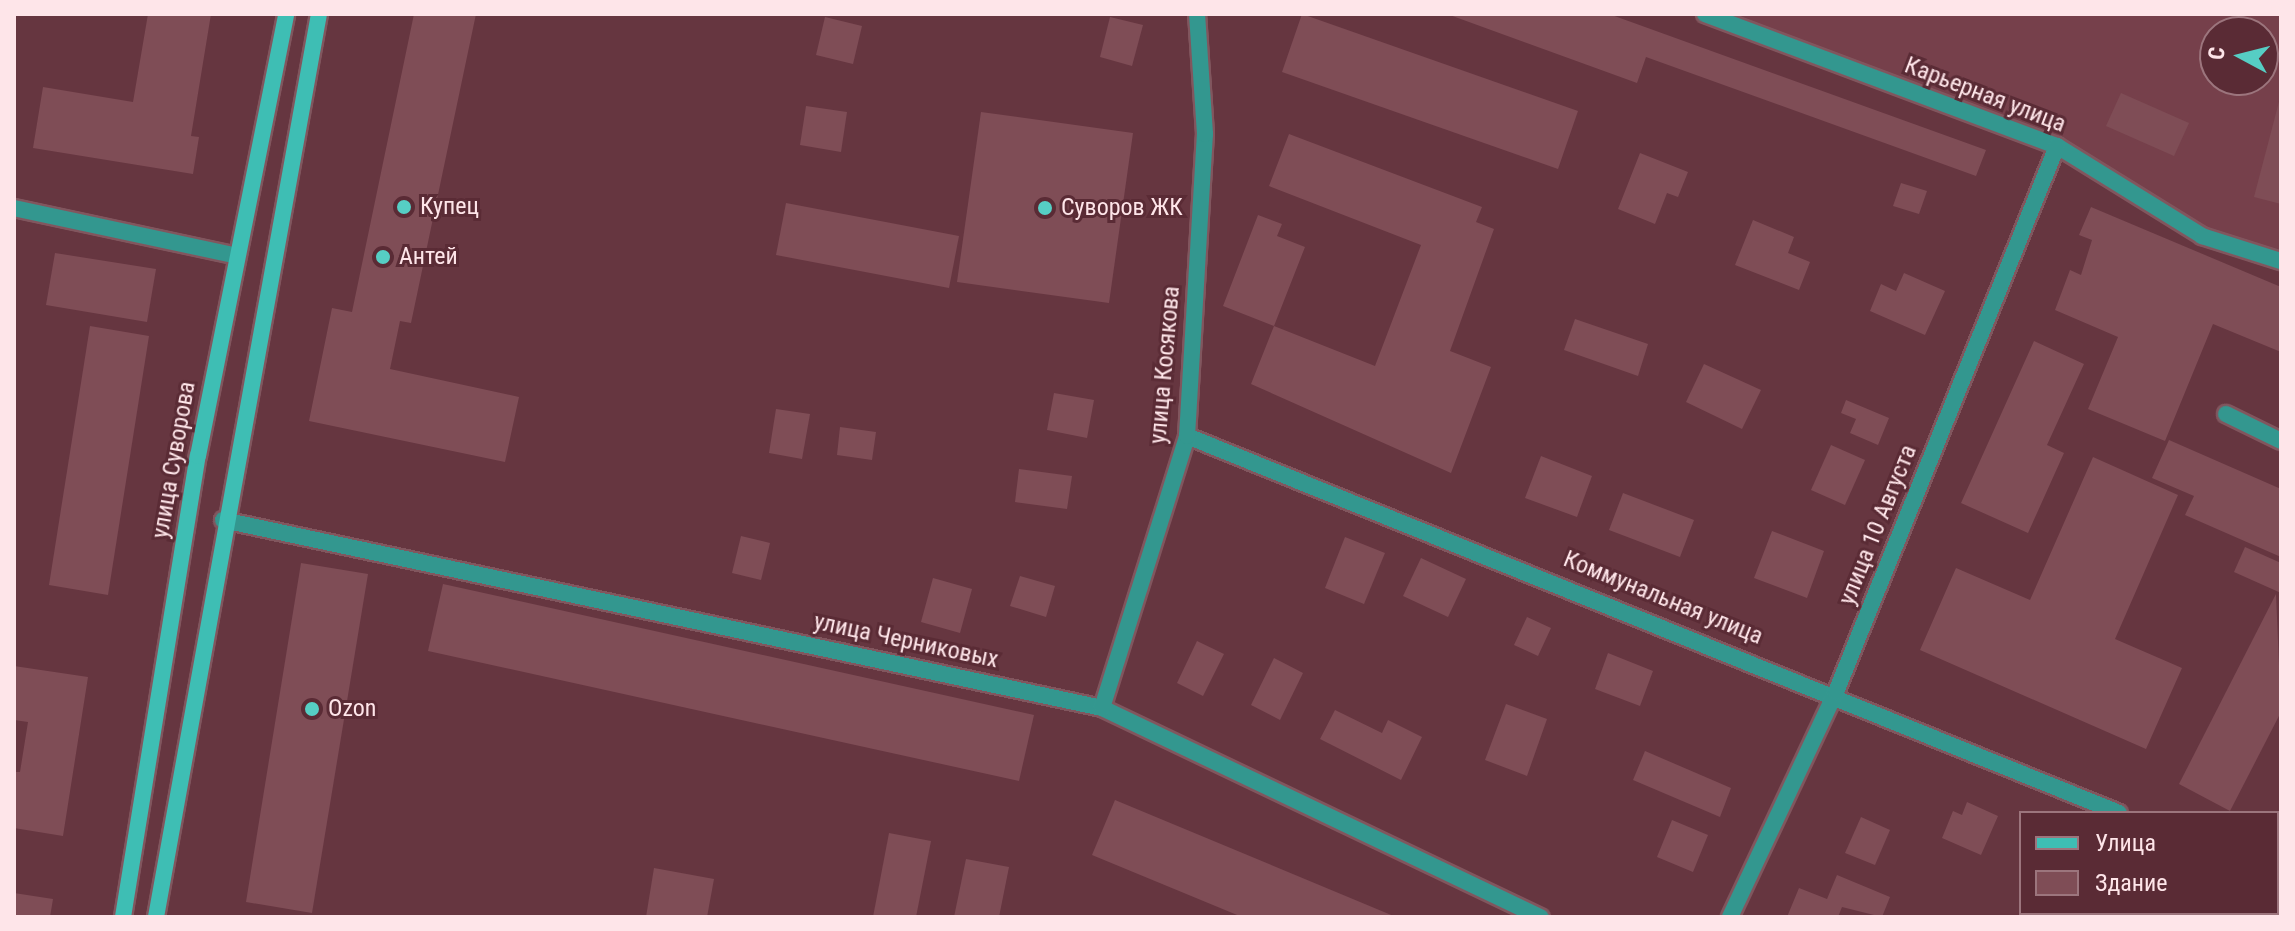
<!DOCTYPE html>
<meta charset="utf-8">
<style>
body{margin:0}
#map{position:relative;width:2295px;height:931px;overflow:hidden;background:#663640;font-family:"Roboto Condensed",sans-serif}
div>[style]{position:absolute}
.built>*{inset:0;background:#76404b}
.building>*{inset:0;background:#7f4d56}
.roads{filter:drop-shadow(2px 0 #81565e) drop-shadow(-2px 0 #81565e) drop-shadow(0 2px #81565e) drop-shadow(0 -2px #81565e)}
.minor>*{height:16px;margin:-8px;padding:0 8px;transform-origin:8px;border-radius:8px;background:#33978f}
.secondary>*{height:16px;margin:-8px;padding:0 8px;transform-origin:8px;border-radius:8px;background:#3ebeb4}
.dots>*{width:22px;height:22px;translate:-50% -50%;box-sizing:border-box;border:4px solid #5a2b35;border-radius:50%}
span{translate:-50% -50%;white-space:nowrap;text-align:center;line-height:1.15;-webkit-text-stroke:6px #5a2b35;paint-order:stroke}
.street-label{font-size:24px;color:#fee5e9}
.poi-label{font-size:24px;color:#fee5e9}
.left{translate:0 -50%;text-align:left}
.frame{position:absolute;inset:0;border:16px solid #fee5e9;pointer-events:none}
.legend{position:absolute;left:2019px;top:811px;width:260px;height:104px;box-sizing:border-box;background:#5a2b35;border:2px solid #9c757d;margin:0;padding:10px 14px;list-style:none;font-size:24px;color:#fee5e9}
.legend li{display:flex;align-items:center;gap:16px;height:40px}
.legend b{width:40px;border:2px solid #9c757d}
.north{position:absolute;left:2199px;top:16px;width:80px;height:80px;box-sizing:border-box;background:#5a2b35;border:2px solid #9c757d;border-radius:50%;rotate:277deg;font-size:22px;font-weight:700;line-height:32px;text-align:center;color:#fee5e9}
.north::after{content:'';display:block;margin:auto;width:28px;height:36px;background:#56cec4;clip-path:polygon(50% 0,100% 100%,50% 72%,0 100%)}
</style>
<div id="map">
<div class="built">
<div style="clip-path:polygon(evenodd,1722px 14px,2281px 14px,2281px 253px,2206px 229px,2062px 142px,1722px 14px,2215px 32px,2263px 32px,2263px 80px,2215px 80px,2215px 32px)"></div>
</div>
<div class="building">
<div style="clip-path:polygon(148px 14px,211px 14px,191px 136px,199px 137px,193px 174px,33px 148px,43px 87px,133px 102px)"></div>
<div style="clip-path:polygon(414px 14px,476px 14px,411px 323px,400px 321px,390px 369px,519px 397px,505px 462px,309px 421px,332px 308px,352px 312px)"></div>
<div style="clip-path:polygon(1302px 14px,1578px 111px,1558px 169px,1282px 72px)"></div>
<div style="clip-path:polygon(1447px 14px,1609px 14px,1986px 150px,1976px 176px,1646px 57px,1637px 83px)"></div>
<div style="clip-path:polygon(825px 17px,862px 26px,853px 64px,816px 55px)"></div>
<div style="clip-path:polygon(1110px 17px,1143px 25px,1132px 66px,1100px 57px)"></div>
<div style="clip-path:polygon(2121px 93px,2189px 123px,2174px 156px,2106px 126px)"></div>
<div style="clip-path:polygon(2280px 98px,2281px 98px,2281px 204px,2254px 197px)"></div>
<div style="clip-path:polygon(806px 106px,847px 112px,841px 152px,800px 145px)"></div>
<div style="clip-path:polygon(981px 112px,1133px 133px,1109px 303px,957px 282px)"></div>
<div style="clip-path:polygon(1289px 134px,1482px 207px,1476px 222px,1494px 229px,1450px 351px,1491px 367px,1451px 473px,1251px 384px,1274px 326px,1223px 306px,1258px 215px,1282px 224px,1277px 236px,1305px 247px,1274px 326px,1375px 366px,1421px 245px,1269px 186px)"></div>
<div style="clip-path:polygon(1640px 153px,1688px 172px,1678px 197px,1667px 193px,1655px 224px,1618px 209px)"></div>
<div style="clip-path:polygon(1901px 183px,1927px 191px,1919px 214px,1893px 206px)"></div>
<div style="clip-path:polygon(786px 203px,959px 236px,949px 288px,776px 255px)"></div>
<div style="clip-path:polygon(2091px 207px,2281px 287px,2281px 352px,2213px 324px,2165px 441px,2088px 409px,2118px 337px,2055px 310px,2070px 270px,2081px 275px,2092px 240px,2079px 235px)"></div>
<div style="clip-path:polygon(1753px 220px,1794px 237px,1788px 253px,1810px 262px,1799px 290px,1735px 265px)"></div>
<div style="clip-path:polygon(55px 253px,156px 269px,147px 322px,46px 305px)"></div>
<div style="clip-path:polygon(1904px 273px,1945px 291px,1925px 335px,1870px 311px,1881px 284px,1896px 291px)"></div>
<div style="clip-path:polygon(1575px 319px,1648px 344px,1638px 376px,1564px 350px)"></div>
<div style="clip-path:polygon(90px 326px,149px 336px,108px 595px,49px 585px)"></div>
<div style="clip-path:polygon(2034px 341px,2084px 364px,2047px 445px,2064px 453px,2028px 533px,1961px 503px)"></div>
<div style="clip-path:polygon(1704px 364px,1761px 390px,1742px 429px,1686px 402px)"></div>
<div style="clip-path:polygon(1054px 393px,1094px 400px,1087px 438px,1047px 430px)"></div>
<div style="clip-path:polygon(1846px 400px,1889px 418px,1878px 445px,1850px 433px,1856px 419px,1841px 413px)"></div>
<div style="clip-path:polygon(776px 409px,810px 414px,802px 459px,769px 453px)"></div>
<div style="clip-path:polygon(840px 427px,876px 432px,872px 460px,837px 455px)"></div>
<div style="clip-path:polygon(2169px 440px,2281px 489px,2281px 557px,2185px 515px,2194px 496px,2152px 478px)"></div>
<div style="clip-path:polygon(1831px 445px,1865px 460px,1845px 505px,1811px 490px)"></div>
<div style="clip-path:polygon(1541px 456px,1592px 476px,1577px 517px,1525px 498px)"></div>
<div style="clip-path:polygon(2093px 457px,2178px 495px,2115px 639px,2182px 668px,2146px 749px,1920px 650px,1956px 568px,2030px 600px)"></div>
<div style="clip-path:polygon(1019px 469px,1072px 476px,1067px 509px,1015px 502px)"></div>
<div style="clip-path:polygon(1623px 493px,1694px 520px,1680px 557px,1609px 530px)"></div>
<div style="clip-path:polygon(1772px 531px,1824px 551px,1807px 598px,1754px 578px)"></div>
<div style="clip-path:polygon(741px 536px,770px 543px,761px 580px,732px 573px)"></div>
<div style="clip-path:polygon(1345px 537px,1385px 553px,1364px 604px,1325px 588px)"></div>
<div style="clip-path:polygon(2245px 547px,2281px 563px,2281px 593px,2234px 572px)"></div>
<div style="clip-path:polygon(1421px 558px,1466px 579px,1448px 617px,1403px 596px)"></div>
<div style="clip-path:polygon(301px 563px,368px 574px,312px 913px,246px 902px)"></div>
<div style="clip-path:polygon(1020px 576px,1055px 586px,1046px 617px,1010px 606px)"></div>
<div style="clip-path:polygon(933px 578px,972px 589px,960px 633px,921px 622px)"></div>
<div style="clip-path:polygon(443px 584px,1034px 715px,1019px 781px,428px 651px)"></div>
<div style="clip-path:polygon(2276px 594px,2281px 712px,2230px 811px,2179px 784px)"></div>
<div style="clip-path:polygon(1527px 617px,1551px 628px,1538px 656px,1514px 645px)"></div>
<div style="clip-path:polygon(1197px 641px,1224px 654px,1203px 696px,1177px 683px)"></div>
<div style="clip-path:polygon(1608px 653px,1653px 671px,1640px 706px,1595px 689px)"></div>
<div style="clip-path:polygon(1274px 658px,1303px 673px,1280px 720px,1251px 705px)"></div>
<div style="clip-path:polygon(14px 666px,88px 677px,63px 836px,14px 828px,14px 772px,20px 772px,28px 722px,14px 720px)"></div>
<div style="clip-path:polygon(1506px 704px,1547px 719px,1527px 776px,1485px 760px)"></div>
<div style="clip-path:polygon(1335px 710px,1382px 733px,1388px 720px,1422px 737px,1401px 780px,1320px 739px)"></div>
<div style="clip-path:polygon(1645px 751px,1731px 788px,1720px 817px,1633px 780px)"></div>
<div style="clip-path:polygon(1115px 800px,1396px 917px,1242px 917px,1092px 855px)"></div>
<div style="clip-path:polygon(1967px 802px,1998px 816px,1981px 855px,1942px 838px,1953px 811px,1962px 815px)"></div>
<div style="clip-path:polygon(1861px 817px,1890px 830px,1875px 865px,1845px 853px)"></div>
<div style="clip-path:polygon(1672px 820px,1708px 835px,1693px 872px,1657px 857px)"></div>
<div style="clip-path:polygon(889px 833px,931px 841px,916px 917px,873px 917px)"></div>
<div style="clip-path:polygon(966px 859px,1009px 867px,999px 917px,954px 917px)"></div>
<div style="clip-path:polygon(654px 868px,714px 879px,707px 917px,646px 917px)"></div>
<div style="clip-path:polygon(1837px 875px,1890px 897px,1882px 917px,1842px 907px,1838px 917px,1787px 917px,1799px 888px,1827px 899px)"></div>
<div style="clip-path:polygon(14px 893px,53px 899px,50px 917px,14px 917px)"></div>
<div style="clip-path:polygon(2187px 913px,2225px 913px,2234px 917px,2185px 917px)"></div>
</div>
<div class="roads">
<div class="minor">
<div style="left:1705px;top:14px;width:376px;rotate:20.6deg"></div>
<div style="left:2057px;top:146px;width:171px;rotate:31.8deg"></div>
<div style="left:2202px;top:236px;width:83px;rotate:17.6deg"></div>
<div style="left:14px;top:208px;width:228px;rotate:12.1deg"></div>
<div style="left:2226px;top:414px;width:61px;rotate:26.1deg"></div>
<div style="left:1187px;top:436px;width:1005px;rotate:22.02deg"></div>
<div style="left:223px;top:520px;width:899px;rotate:12.07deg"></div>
<div style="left:1102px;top:708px;width:486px;rotate:25.5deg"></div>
<div style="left:1102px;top:708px;width:285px;rotate:-72.6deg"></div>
<div style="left:1187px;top:436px;width:303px;rotate:-86.6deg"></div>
<div style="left:1205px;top:134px;width:120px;rotate:-93.8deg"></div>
<div style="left:2277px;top:880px;width:4px;rotate:27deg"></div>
<div style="left:1730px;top:917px;width:249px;rotate:-64.8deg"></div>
<div style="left:1836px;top:692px;width:589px;rotate:-67.96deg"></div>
</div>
<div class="secondary">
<div style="left:123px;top:917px;width:467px;rotate:-80.8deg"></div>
<div style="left:198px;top:456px;width:451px;rotate:-78.7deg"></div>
<div style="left:156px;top:917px;width:918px;rotate:-79.77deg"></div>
</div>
</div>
<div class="dots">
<div style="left:404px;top:207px;background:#56cec4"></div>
<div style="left:1045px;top:208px;background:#56cec4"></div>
<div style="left:383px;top:257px;background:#56cec4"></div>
<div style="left:312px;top:709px;background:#56cec4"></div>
</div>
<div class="street-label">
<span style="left:1985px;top:95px;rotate:21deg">Карьерная улица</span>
<span style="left:1165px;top:365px;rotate:-85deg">улица Косякова</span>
<span style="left:174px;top:460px;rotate:-80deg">улица Суворова</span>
<span style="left:1878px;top:525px;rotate:-68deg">улица 10 Августа</span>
<span style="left:1663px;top:598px;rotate:22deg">Коммунальная улица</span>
<span style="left:906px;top:641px;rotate:12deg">улица Черниковых</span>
</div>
<div class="poi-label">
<span class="left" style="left:420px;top:207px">Купец</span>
<span class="left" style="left:1061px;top:208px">Суворов ЖК</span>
<span class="left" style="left:399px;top:257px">Антей</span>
<span class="left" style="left:328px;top:709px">Ozon</span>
</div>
<div class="frame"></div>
<ul class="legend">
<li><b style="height:10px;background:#3ebeb4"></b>Улица</li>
<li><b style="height:22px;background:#7f4d56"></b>Здание</li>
</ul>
<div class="north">С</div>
</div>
